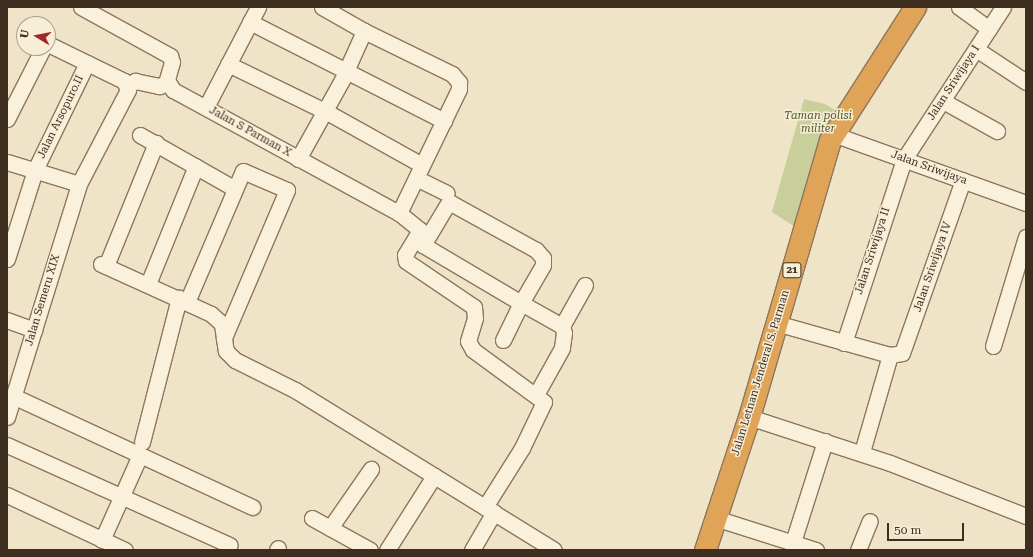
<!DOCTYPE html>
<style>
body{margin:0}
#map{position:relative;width:1033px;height:557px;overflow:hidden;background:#f0e4c8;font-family:"Roboto Serif",serif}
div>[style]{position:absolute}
.green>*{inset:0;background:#c9cf9b}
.roads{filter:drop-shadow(1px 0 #8d765c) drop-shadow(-1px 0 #8d765c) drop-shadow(0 1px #8d765c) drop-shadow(0 -1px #8d765c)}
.minor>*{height:15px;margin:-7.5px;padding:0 7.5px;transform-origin:7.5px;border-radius:7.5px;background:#faf1dc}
.highway>*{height:21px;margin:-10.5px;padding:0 10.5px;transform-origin:10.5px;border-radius:10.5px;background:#e0a458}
span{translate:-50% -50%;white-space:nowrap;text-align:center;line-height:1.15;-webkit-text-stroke:3px #f7eed8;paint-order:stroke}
.shield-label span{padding:1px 3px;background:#f7eed8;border:1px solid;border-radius:3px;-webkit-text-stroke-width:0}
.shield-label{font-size:10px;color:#3d2e20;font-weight:700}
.street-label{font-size:11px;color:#3d2e20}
.park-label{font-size:11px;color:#4d5a26;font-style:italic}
.frame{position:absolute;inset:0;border:8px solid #3d2e20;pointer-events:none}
.north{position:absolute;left:16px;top:16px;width:40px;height:40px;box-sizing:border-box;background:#f7eed8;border:1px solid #ada18e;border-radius:50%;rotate:280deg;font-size:11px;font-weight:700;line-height:16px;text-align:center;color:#3d2e20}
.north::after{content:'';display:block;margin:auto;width:14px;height:18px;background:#9e2a2b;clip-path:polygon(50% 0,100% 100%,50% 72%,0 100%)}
.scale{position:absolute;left:887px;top:523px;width:77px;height:18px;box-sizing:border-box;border:2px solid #3d2e20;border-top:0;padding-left:5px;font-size:12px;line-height:14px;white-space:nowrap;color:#3d2e20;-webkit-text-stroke:3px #f7eed8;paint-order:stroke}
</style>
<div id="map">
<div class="green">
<div style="clip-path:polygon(804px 99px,825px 104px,845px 116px,803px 232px,772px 212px)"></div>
</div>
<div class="roads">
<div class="minor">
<div style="left:81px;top:7px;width:102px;rotate:28.8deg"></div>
<div style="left:170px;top:56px;width:6px;rotate:72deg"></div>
<div style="left:172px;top:62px;width:19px;rotate:106deg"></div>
<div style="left:167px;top:80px;width:12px;rotate:59deg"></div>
<div style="left:173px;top:90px;width:257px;rotate:28.6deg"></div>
<div style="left:399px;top:213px;width:27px;rotate:39deg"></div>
<div style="left:420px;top:230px;width:29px;rotate:121deg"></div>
<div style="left:405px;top:255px;width:6px;rotate:81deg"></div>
<div style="left:406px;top:261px;width:82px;rotate:34.1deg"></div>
<div style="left:474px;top:307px;width:11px;rotate:85deg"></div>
<div style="left:475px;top:318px;width:24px;rotate:107deg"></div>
<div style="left:468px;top:341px;width:10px;rotate:61deg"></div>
<div style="left:473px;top:350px;width:88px;rotate:36.2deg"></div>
<div style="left:544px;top:402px;width:51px;rotate:115.6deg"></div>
<div style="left:522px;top:448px;width:70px;rotate:122.1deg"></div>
<div style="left:322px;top:7px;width:48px;rotate:29.7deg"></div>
<div style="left:364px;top:31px;width:98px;rotate:26deg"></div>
<div style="left:452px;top:74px;width:11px;rotate:49deg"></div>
<div style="left:459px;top:82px;width:7px;rotate:90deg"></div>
<div style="left:459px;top:89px;width:138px;rotate:115.8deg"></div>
<div style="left:959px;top:7px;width:37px;rotate:36deg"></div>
<div style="left:250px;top:22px;width:218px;rotate:27deg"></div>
<div style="left:976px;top:49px;width:60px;rotate:33.4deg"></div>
<div style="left:228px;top:64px;width:108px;rotate:25.9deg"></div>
<div style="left:325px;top:111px;width:111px;rotate:29.1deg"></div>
<div style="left:128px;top:86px;width:9px;rotate:-36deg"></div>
<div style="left:135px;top:81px;width:25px;rotate:12deg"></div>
<div style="left:159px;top:86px;width:9px;rotate:-18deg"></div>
<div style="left:943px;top:101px;width:62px;rotate:29.1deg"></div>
<div style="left:206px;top:107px;width:113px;rotate:-62.5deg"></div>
<div style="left:7px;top:119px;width:80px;rotate:-63.1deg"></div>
<div style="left:833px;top:134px;width:205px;rotate:19.7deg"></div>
<div style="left:140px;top:135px;width:109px;rotate:29.6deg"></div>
<div style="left:298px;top:159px;width:90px;rotate:-60.9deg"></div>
<div style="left:342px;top:80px;width:54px;rotate:-65.8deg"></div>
<div style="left:7px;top:162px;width:75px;rotate:17deg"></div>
<div style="left:416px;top:178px;width:34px;rotate:26deg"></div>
<div style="left:7px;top:259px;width:93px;rotate:-72.5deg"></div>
<div style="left:35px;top:170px;width:119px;rotate:-64.1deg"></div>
<div style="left:101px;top:264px;width:121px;rotate:24.4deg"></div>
<div style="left:211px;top:314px;width:15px;rotate:42deg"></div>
<div style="left:222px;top:324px;width:27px;rotate:82deg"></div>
<div style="left:226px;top:351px;width:13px;rotate:45deg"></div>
<div style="left:235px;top:360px;width:67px;rotate:26.6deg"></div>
<div style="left:295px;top:390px;width:304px;rotate:31.7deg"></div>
<div style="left:106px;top:266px;width:133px;rotate:-67.9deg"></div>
<div style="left:148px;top:284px;width:127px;rotate:-67.9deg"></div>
<div style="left:187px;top:302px;width:142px;rotate:-66.9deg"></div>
<div style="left:243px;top:171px;width:48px;rotate:23.4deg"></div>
<div style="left:287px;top:190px;width:161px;rotate:113.1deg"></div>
<div style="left:7px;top:320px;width:29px;rotate:20deg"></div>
<div style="left:776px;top:323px;width:118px;rotate:15.7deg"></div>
<div style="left:890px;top:355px;width:12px;rotate:-9deg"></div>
<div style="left:902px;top:353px;width:183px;rotate:-70.6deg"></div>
<div style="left:562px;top:326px;width:47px;rotate:-60.7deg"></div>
<div style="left:503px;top:340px;width:41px;rotate:-64.1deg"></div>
<div style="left:521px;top:303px;width:44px;rotate:-59.9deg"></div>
<div style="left:543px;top:265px;width:7px;rotate:-90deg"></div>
<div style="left:543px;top:258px;width:11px;rotate:-131deg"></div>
<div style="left:536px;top:250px;width:97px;rotate:-151.1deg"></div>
<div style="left:451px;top:203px;width:4px;rotate:153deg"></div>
<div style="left:447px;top:205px;width:47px;rotate:121deg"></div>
<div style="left:423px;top:245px;width:114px;rotate:30.6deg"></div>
<div style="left:521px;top:303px;width:47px;rotate:29.3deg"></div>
<div style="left:562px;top:326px;width:7px;rotate:74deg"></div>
<div style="left:564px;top:333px;width:15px;rotate:98deg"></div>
<div style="left:562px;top:348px;width:54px;rotate:119deg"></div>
<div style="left:844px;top:343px;width:194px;rotate:-71.9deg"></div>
<div style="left:904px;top:159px;width:181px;rotate:-56.9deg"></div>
<div style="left:993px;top:346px;width:114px;rotate:-73.2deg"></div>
<div style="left:13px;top:396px;width:264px;rotate:24.9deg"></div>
<div style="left:7px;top:417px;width:244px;rotate:-72.8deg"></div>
<div style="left:79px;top:184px;width:106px;rotate:-62.5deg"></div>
<div style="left:128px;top:90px;width:10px;rotate:-114deg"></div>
<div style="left:124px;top:81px;width:85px;rotate:-154deg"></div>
<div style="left:749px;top:417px;width:148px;rotate:18.1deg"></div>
<div style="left:890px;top:463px;width:146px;rotate:21.3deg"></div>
<div style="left:142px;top:442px;width:149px;rotate:-75.6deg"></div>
<div style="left:7px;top:445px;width:244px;rotate:24.2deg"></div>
<div style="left:862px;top:452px;width:101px;rotate:-73.9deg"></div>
<div style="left:7px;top:495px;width:130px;rotate:25deg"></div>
<div style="left:312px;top:518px;width:66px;rotate:28.9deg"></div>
<div style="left:715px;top:518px;width:106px;rotate:17.6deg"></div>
<div style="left:330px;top:528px;width:72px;rotate:-55.2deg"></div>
<div style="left:102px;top:540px;width:93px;rotate:-65.9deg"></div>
<div style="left:793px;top:542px;width:106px;rotate:-72.4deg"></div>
<div style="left:277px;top:550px;width:2px;rotate:-63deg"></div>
<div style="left:387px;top:550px;width:88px;rotate:-57.6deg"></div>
<div style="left:472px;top:550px;width:44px;rotate:-59.9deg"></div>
<div style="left:858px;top:550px;width:31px;rotate:-68deg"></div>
</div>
<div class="highway">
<div style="left:705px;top:550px;width:140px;rotate:-71.7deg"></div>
<div style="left:749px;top:417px;width:289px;rotate:-73.7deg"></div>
<div style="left:830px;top:140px;width:158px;rotate:-57.4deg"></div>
</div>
</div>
<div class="shield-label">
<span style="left:792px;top:270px">21</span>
</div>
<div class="street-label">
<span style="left:954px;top:83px;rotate:-57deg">Jalan Sriwijaya I</span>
<span style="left:61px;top:117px;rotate:-64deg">Jalan Arsopuro.II</span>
<span style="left:250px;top:132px;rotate:29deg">Jalan S Parman X</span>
<span style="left:929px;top:168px;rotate:20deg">Jalan Sriwijaya</span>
<span style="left:873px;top:251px;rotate:-72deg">Jalan Sriwijaya II</span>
<span style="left:933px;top:267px;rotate:-71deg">Jalan Sriwijaya IV</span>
<span style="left:43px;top:300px;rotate:-73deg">Jalan Semeru XIX</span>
<span style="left:761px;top:373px;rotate:-73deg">Jalan Letnan Jenderal S. Parman</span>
</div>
<div class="park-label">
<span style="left:818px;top:123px">Taman polisi<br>militer</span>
</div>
<div class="frame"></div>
<div class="north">U</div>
<div class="scale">50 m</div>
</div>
